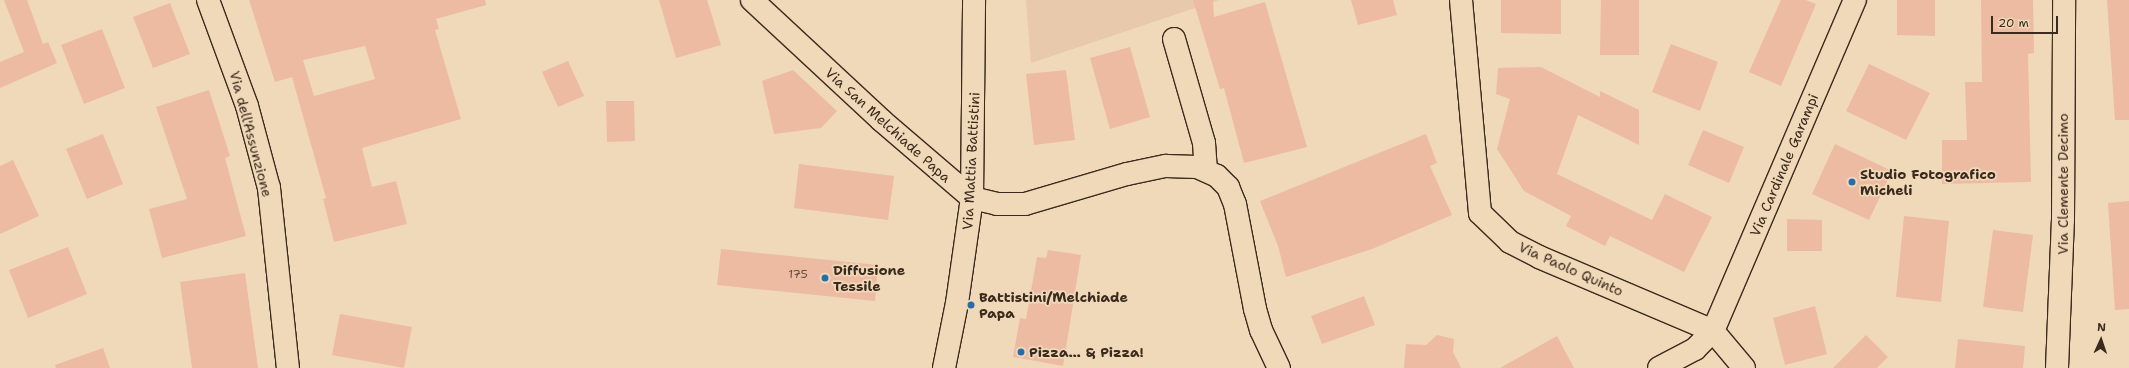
<!DOCTYPE html>
<style>
body{margin:0}
#map{position:relative;width:2129px;height:368px;overflow:hidden;background:#f0d9b8;font-family:"Shantell Sans",sans-serif}
div>[style]{position:absolute}
.built>*{inset:0;background:#e8c9ab}
.building>*{inset:0;background:#edbba2}
.roads{filter:drop-shadow(1px 0 #3b2a1e) drop-shadow(-1px 0 #3b2a1e) drop-shadow(0 1px #3b2a1e) drop-shadow(0 -1px #3b2a1e)}
.minor>*{height:22px;margin:-11px;padding:0 11px;transform-origin:11px;border-radius:11px;background:#f0d9b8}
.secondary>*{height:22px;margin:-11px;padding:0 11px;transform-origin:11px;border-radius:11px;background:#f0d9b8}
.dots>*{width:11px;height:11px;translate:-50% -50%;box-sizing:border-box;border:2px solid #f0d9b8;border-radius:50%}
span{translate:-50% -50%;white-space:nowrap;text-align:center;line-height:1.15;-webkit-text-stroke:3.5px #f0d9b8;paint-order:stroke}
.number-label{font-size:12px;color:#684e3f}
.number-label span{-webkit-text-stroke-width:0}
.street-label{font-size:14px;color:#3b2a1e}
.poi-label{font-size:14px;color:#3b2a1e;font-weight:700}
.left{translate:0 -50%;text-align:left}
.north{position:absolute;left:2081px;top:320px;width:40px;height:40px;-webkit-text-stroke:3px #f0d9b8;paint-order:stroke;rotate:3deg;font-size:11px;font-weight:700;line-height:16px;text-align:center;color:#3b2a1e}
.north::after{content:'';display:block;margin:auto;width:14px;height:18px;background:#3b2a1e;clip-path:polygon(50% 0,100% 100%,50% 72%,0 100%)}
.scale{position:absolute;left:1991px;top:16px;width:67px;height:18px;box-sizing:border-box;border:2px solid #3b2a1e;border-top:0;padding-left:5px;font-size:12px;line-height:14px;white-space:nowrap;color:#3b2a1e;-webkit-text-stroke:3px #f0d9b8;paint-order:stroke}
</style>
<div id="map">
<div class="built">
<div style="clip-path:polygon(1026px 0,1219px 0,1031px 63px)"></div>
</div>
<div class="building">
<div style="clip-path:polygon(4px 0,27px 0,43px 44px,48px 42px,57px 63px,0 88px,0 62px,24px 52px)"></div>
<div style="clip-path:polygon(evenodd,249px 0,485px 0,486px 5px,436px 19px,439px 29px,435px 30px,461px 119px,362px 148px,372px 187px,396px 181px,407px 224px,334px 242px,323px 199px,326px 198px,292px 77px,275px 82px,249px 0,365px 46px,375px 79px,314px 96px,303px 60px,365px 46px)"></div>
<div style="clip-path:polygon(659px 0,707px 0,721px 45px,676px 58px)"></div>
<div style="clip-path:polygon(1193px 0,1213px 0,1214px 17px,1265px 2px,1307px 147px,1244px 163px,1224px 88px,1220px 89px)"></div>
<div style="clip-path:polygon(1351px 0,1393px 0,1397px 15px,1358px 25px)"></div>
<div style="clip-path:polygon(1501px 0,1561px 0,1561px 34px,1501px 33px)"></div>
<div style="clip-path:polygon(1601px 0,1639px 0,1639px 55px,1600px 55px)"></div>
<div style="clip-path:polygon(1781px 0,1806px 0,1816px 4px,1781px 86px,1749px 72px)"></div>
<div style="clip-path:polygon(1897px 0,1935px 0,1935px 36px,1897px 35px)"></div>
<div style="clip-path:polygon(1981px 0,2033px 0,2034px 53px,2028px 54px,2031px 182px,1942px 184px,1942px 140px,1967px 140px,1965px 82px,1982px 82px)"></div>
<div style="clip-path:polygon(2107px 0,2129px 0,2129px 120px,2115px 120px)"></div>
<div style="clip-path:polygon(170px 3px,190px 54px,153px 68px,133px 17px)"></div>
<div style="clip-path:polygon(102px 29px,125px 88px,84px 104px,61px 45px)"></div>
<div style="clip-path:polygon(1671px 44px,1718px 62px,1700px 111px,1652px 92px)"></div>
<div style="clip-path:polygon(1130px 47px,1150px 117px,1110px 129px,1090px 58px)"></div>
<div style="clip-path:polygon(568px 61px,584px 96px,558px 107px,542px 72px)"></div>
<div style="clip-path:polygon(1869px 64px,1930px 93px,1906px 140px,1846px 111px)"></div>
<div style="clip-path:polygon(1541px 67px,1600px 97px,1600px 91px,1639px 110px,1639px 145px,1578px 115px,1557px 174px,1652px 220px,1665px 194px,1712px 217px,1684px 272px,1610px 236px,1605px 246px,1566px 226px,1571px 216px,1524px 191px,1497px 149px,1510px 99px,1496px 94px,1498px 68px)"></div>
<div style="clip-path:polygon(793px 70px,837px 111px,821px 128px,774px 134px,762px 81px)"></div>
<div style="clip-path:polygon(1066px 70px,1075px 140px,1034px 145px,1026px 74px)"></div>
<div style="clip-path:polygon(209px 90px,230px 156px,225px 158px,246px 236px,162px 258px,149px 209px,187px 199px,156px 107px)"></div>
<div style="clip-path:polygon(606px 101px,634px 101px,635px 141px,607px 142px)"></div>
<div style="clip-path:polygon(1703px 130px,1744px 147px,1729px 183px,1688px 165px)"></div>
<div style="clip-path:polygon(103px 134px,123px 184px,87px 199px,66px 149px)"></div>
<div style="clip-path:polygon(1426px 134px,1437px 163px,1430px 166px,1452px 215px,1372px 249px,1286px 277px,1278px 246px,1260px 201px)"></div>
<div style="clip-path:polygon(1835px 144px,1892px 171px,1869px 220px,1812px 194px)"></div>
<div style="clip-path:polygon(13px 160px,39px 216px,0 234px,0 166px)"></div>
<div style="clip-path:polygon(799px 164px,894px 176px,888px 220px,794px 208px)"></div>
<div style="clip-path:polygon(2129px 201px,2129px 309px,2115px 310px,2108px 203px)"></div>
<div style="clip-path:polygon(1904px 216px,1949px 221px,1941px 302px,1896px 297px)"></div>
<div style="clip-path:polygon(1787px 219px,1822px 220px,1822px 251px,1787px 251px)"></div>
<div style="clip-path:polygon(1993px 230px,2033px 235px,2023px 312px,1983px 307px)"></div>
<div style="clip-path:polygon(68px 247px,87px 294px,28px 318px,9px 270px)"></div>
<div style="clip-path:polygon(721px 249px,878px 265px,875px 301px,717px 285px)"></div>
<div style="clip-path:polygon(1048px 250px,1081px 255px,1063px 366px,1013px 357px,1020px 318px,1026px 319px,1037px 257px,1046px 258px)"></div>
<div style="clip-path:polygon(245px 273px,258px 368px,192px 368px,180px 282px)"></div>
<div style="clip-path:polygon(1364px 296px,1375px 325px,1322px 344px,1311px 316px)"></div>
<div style="clip-path:polygon(1815px 306px,1827px 354px,1785px 365px,1773px 318px)"></div>
<div style="clip-path:polygon(340px 314px,412px 327px,404px 368px,332px 355px)"></div>
<div style="clip-path:polygon(1437px 335px,1454px 339px,1453px 352px,1461px 368px,1404px 368px,1406px 344px,1426px 345px)"></div>
<div style="clip-path:polygon(1866px 335px,1888px 357px,1877px 368px,1833px 368px)"></div>
<div style="clip-path:polygon(1557px 336px,1574px 368px,1500px 368px)"></div>
<div style="clip-path:polygon(1958px 339px,2025px 346px,2023px 368px,1955px 368px)"></div>
<div style="clip-path:polygon(103px 348px,110px 368px,56px 368px,55px 365px)"></div>
</div>
<div class="roads">
<div class="minor">
<div style="left:208px;top:0;width:113px;rotate:69.8deg"></div>
<div style="left:247px;top:106px;width:85px;rotate:75deg"></div>
<div style="left:269px;top:188px;width:181px;rotate:84deg"></div>
<div style="left:752px;top:0;width:176px;rotate:42.9deg"></div>
<div style="left:881px;top:120px;width:120px;rotate:40.6deg"></div>
<div style="left:972px;top:198px;width:26px;rotate:13deg"></div>
<div style="left:997px;top:204px;width:28px"></div>
<div style="left:1025px;top:204px;width:106px;rotate:-16.4deg"></div>
<div style="left:1127px;top:174px;width:40px;rotate:-12deg"></div>
<div style="left:1166px;top:166px;width:31px;rotate:2deg"></div>
<div style="left:1197px;top:167px;width:22px;rotate:24deg"></div>
<div style="left:1217px;top:176px;width:16px;rotate:45deg"></div>
<div style="left:1228px;top:187px;width:18px;rotate:68deg"></div>
<div style="left:1235px;top:204px;width:107px;rotate:79.2deg"></div>
<div style="left:1255px;top:309px;width:22px;rotate:74deg"></div>
<div style="left:1261px;top:330px;width:42px;rotate:64.7deg"></div>
<div style="left:1461px;top:0;width:214px;rotate:84.9deg"></div>
<div style="left:1480px;top:213px;width:42px;rotate:44deg"></div>
<div style="left:1510px;top:242px;width:33px;rotate:27deg"></div>
<div style="left:1539px;top:257px;width:189px;rotate:23deg"></div>
<div style="left:1713px;top:331px;width:48px;rotate:50deg"></div>
<div style="left:1174px;top:39px;width:108px;rotate:73.9deg"></div>
<div style="left:1204px;top:143px;width:26px;rotate:86deg"></div>
<div style="left:1659px;top:368px;width:41px;rotate:-27.8deg"></div>
<div style="left:1695px;top:349px;width:25px;rotate:-45deg"></div>
<div style="left:1713px;top:331px;width:360px;rotate:-66.8deg"></div>
<div style="left:2057px;top:368px;width:148px;rotate:-87.7deg"></div>
<div style="left:2063px;top:220px;width:220px;rotate:-89.7deg"></div>
</div>
<div class="secondary">
<div style="left:944px;top:368px;width:66px;rotate:-78.7deg"></div>
<div style="left:957px;top:303px;width:106px;rotate:-81.9deg"></div>
<div style="left:972px;top:198px;width:198px;rotate:-89.4deg"></div>
</div>
</div>
<div class="dots">
<div style="left:1852px;top:182px;background:#1f6fb2"></div>
<div style="left:825px;top:278px;background:#1f6fb2"></div>
<div style="left:971px;top:305px;background:#1f6fb2"></div>
<div style="left:1021px;top:352px;background:#1f6fb2"></div>
</div>
<div class="number-label">
<span style="left:798px;top:275px">175</span>
</div>
<div class="street-label">
<span style="left:888px;top:125px;rotate:42deg">Via San Melchiade Papa</span>
<span style="left:251px;top:134px;rotate:75deg">Via dell'Assunzione</span>
<span style="left:971px;top:161px;rotate:-87deg">Via Mattia Battistini</span>
<span style="left:1784px;top:165px;rotate:-67deg">Via Cardinale Garampi</span>
<span style="left:2063px;top:184px;rotate:-90deg">Via Clemente Decimo</span>
<span style="left:1571px;top:269px;rotate:24deg">Via Paolo Quinto</span>
</div>
<div class="poi-label">
<span class="left" style="left:1860px;top:182px">Studio Fotografico<br>Micheli</span>
<span class="left" style="left:833px;top:278px">Diffusione<br>Tessile</span>
<span class="left" style="left:979px;top:305px">Battistini/Melchiade<br>Papa</span>
<span class="left" style="left:1029px;top:352px">Pizza... &amp; Pizza!</span>
</div>
<div class="north">N</div>
<div class="scale">20 m</div>
</div>
